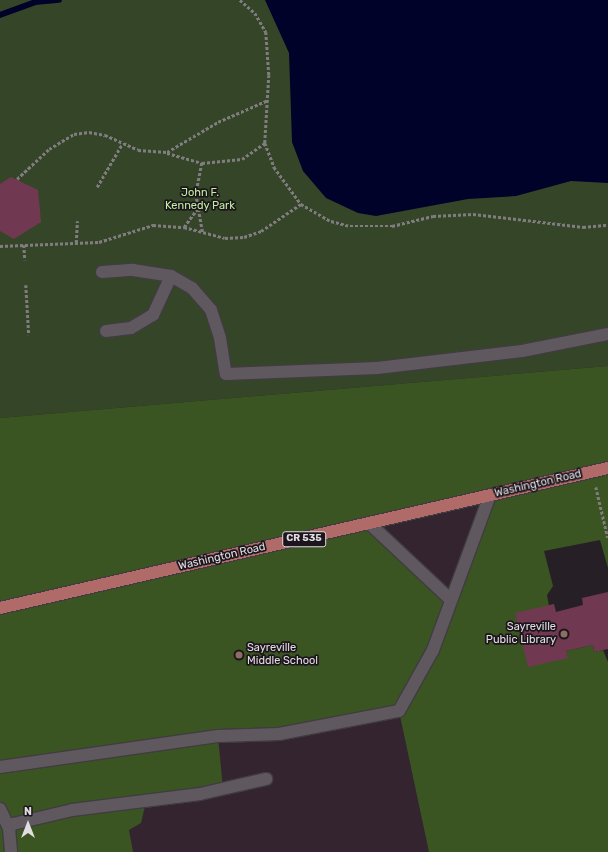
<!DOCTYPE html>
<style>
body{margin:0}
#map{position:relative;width:608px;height:852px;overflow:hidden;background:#262026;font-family:Rubik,sans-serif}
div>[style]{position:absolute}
.education>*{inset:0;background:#33242f}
.green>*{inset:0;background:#354628}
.forest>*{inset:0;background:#3a5522}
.water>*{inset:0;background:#000229}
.stream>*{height:5.5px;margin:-2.75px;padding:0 2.75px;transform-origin:2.75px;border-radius:2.75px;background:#000229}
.building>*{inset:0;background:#713951}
.path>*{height:2.5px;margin-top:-1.25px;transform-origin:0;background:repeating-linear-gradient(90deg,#817c81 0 3px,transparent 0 5px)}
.roads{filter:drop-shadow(1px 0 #413c41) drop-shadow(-1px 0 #413c41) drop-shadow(0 1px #413c41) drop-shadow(0 -1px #413c41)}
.minor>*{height:12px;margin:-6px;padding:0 6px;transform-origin:6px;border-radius:6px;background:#60585f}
.major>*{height:12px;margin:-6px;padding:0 6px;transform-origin:6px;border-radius:6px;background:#b06a68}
.dots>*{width:11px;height:11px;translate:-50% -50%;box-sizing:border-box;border:2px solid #1c161c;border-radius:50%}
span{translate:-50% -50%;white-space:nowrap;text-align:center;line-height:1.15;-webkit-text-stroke:3.5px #1c161c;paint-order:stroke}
.shield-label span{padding:1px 3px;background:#1c161c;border:1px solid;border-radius:3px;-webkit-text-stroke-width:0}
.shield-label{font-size:10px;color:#e1dde1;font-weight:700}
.park-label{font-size:11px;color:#c1eea0}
.street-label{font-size:11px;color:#e1dde1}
.poi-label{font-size:11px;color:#e1dde1}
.right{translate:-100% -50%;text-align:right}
.left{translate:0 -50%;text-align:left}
.north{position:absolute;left:8px;top:804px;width:40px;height:40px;-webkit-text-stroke:3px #1c161c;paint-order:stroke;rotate:0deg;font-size:11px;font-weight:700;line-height:16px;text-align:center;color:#e1dde1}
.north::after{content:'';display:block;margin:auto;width:14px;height:18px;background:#e1dde1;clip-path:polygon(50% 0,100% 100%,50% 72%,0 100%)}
</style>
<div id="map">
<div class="education">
<div style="clip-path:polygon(504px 491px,495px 852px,0 852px,0 608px)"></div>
</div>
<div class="green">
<div style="clip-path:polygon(0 0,608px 0,608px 366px,0 418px)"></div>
</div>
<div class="forest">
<div style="clip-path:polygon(evenodd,608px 366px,608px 568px,600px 540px,544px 551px,553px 586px,547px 595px,549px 606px,568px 657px,566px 651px,593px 645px,594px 652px,603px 650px,608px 662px,608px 852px,429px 852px,399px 711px,313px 729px,218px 736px,223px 789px,146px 802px,141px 823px,129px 830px,133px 852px,0 852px,0 418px,608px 366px,490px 495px,451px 600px,371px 523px,490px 495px)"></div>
</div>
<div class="water">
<div style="clip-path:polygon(265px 0,608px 0,608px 183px,571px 181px,516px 196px,468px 199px,376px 216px,358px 213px,326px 198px,303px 171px,292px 142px,289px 53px)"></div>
</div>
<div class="stream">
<div style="left:0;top:15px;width:37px;rotate:-20deg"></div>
<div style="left:35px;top:2px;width:24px;rotate:-5deg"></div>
</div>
<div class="building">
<div style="clip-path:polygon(11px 177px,38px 190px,41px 222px,14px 239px,0 231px,0 184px)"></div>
<div style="clip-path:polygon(608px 592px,608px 649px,594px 652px,593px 645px,566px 651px,568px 658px,528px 667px,515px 613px,554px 604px,556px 612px,583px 605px,582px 598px)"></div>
</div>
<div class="path">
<div style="left:240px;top:0;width:20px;rotate:41deg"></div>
<div style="left:255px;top:13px;width:22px;rotate:60deg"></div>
<div style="left:266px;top:32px;width:43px;rotate:86deg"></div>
<div style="left:269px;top:75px;width:68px;rotate:93.4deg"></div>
<div style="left:265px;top:143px;width:26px;rotate:69deg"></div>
<div style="left:274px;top:167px;width:46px;rotate:53.9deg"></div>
<div style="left:301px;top:204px;width:34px;rotate:30deg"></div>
<div style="left:331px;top:221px;width:20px;rotate:15deg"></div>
<div style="left:350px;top:226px;width:42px"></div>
<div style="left:392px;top:226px;width:42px;rotate:-13.7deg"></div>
<div style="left:433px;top:216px;width:40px;rotate:-2.9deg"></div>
<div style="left:473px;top:214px;width:111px;rotate:6.7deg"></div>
<div style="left:583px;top:227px;width:25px;rotate:-5deg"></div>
<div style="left:167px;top:153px;width:36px;rotate:16deg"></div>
<div style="left:202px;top:163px;width:32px;rotate:101deg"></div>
<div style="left:196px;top:194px;width:40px;rotate:80deg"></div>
<div style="left:202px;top:163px;width:40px;rotate:-5.7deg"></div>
<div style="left:242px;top:159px;width:28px;rotate:-35deg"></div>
<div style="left:17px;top:179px;width:44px;rotate:-43.2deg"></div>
<div style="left:49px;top:149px;width:29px;rotate:-31deg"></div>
<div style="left:74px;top:134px;width:15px;rotate:-8deg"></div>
<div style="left:89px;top:132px;width:16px;rotate:11deg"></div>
<div style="left:105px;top:135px;width:36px;rotate:24deg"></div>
<div style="left:138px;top:150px;width:29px;rotate:4deg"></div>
<div style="left:167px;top:152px;width:59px;rotate:-30.5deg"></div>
<div style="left:218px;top:122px;width:55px;rotate:-23.7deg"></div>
<div style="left:97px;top:187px;width:50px;rotate:-59.8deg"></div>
<div style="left:184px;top:227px;width:22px;rotate:-54deg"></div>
<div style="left:76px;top:243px;width:22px;rotate:-87deg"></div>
<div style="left:24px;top:245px;width:15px;rotate:86deg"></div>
<div style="left:0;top:246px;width:99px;rotate:-2.3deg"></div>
<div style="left:99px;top:242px;width:57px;rotate:-17.5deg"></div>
<div style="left:153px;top:225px;width:31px;rotate:4deg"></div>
<div style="left:184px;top:227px;width:42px;rotate:15deg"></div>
<div style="left:225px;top:238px;width:19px;rotate:-3deg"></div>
<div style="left:244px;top:237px;width:18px;rotate:-19deg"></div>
<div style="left:261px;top:231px;width:48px;rotate:-34deg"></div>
<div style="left:26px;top:285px;width:50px;rotate:86.6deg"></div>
<div style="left:596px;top:487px;width:52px;rotate:76.8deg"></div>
</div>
<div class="roads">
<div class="minor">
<div style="left:102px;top:272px;width:31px;rotate:-4deg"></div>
<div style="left:133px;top:270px;width:38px;rotate:9deg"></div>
<div style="left:171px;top:276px;width:24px;rotate:30deg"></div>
<div style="left:192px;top:288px;width:29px;rotate:49deg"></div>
<div style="left:211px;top:310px;width:29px;rotate:72deg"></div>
<div style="left:220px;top:338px;width:36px;rotate:81deg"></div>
<div style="left:226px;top:374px;width:151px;rotate:-2.3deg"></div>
<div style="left:377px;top:368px;width:146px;rotate:-6.7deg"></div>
<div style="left:522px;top:351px;width:88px;rotate:-11.2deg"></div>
<div style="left:106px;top:331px;width:25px;rotate:-7deg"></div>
<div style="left:131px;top:328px;width:26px;rotate:-31deg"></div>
<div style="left:153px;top:315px;width:43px;rotate:-65.2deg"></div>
<div style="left:370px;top:524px;width:111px;rotate:43.2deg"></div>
<div style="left:0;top:767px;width:220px;rotate:-8.1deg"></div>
<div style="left:218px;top:736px;width:61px;rotate:-1.9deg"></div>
<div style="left:279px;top:734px;width:122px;rotate:-10.9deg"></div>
<div style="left:399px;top:711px;width:70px;rotate:-60.9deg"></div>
<div style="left:433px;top:650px;width:165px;rotate:-69.8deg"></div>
<div style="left:0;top:809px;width:21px;rotate:65deg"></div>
<div style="left:9px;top:828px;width:24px;rotate:85deg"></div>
<div style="left:9px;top:828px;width:6px;rotate:-45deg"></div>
<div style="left:13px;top:824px;width:61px;rotate:-13.3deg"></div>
<div style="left:72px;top:810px;width:129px;rotate:-7.1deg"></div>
<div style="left:200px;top:794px;width:68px;rotate:-12.8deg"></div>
</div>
<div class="major">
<div style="left:0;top:608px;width:624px;rotate:-12.97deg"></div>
</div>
</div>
<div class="dots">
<div style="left:564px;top:634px;background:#8d6e63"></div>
<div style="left:239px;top:655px;background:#8d6e63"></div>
</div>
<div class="shield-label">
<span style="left:304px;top:539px">CR 535</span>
</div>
<div class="park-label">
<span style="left:200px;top:200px">John F.<br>Kennedy Park</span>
</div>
<div class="street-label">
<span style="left:538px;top:484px;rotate:-13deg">Washington Road</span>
<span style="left:222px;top:557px;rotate:-13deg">Washington Road</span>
</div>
<div class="poi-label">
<span class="right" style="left:556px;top:634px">Sayreville<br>Public Library</span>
<span class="left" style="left:247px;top:655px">Sayreville<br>Middle School</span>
</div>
<div class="north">N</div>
</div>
